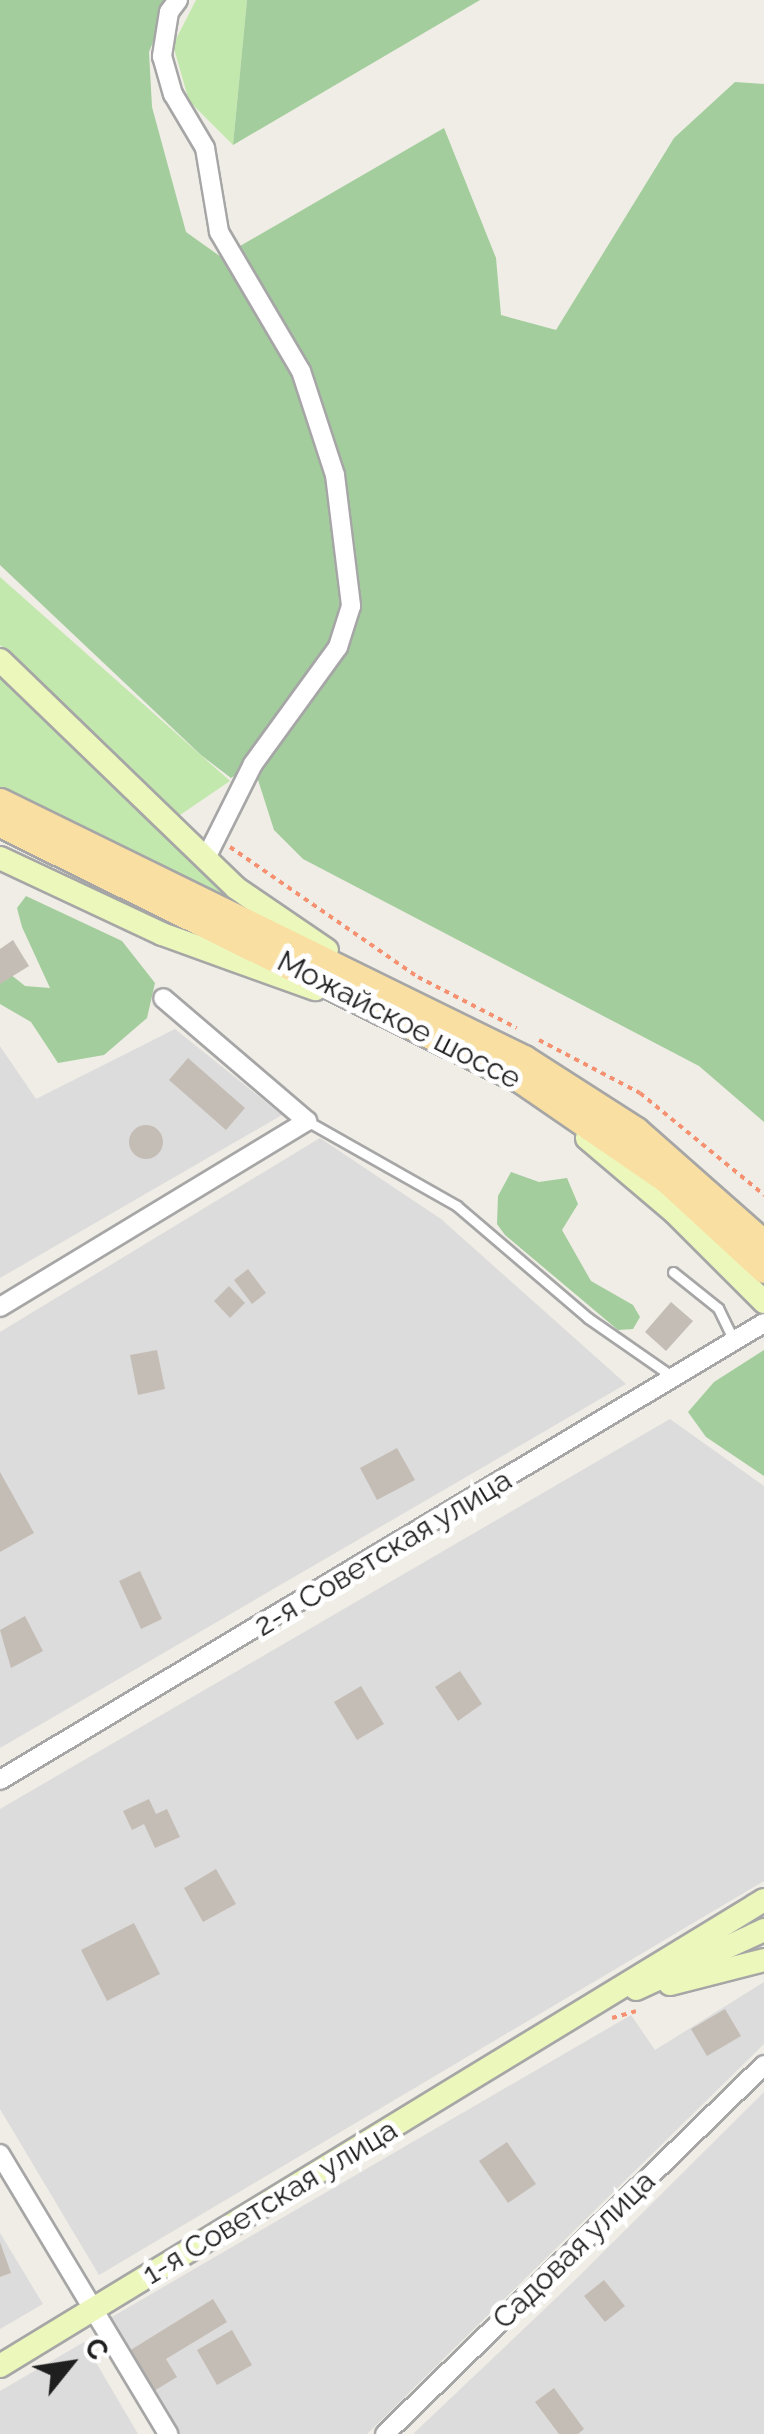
<!DOCTYPE html>
<meta charset="utf-8">
<style>
body{margin:0}
#map{position:relative;width:764px;height:2434px;overflow:hidden;background:#efede5;font-family:Raleway,sans-serif}
div>[style]{position:absolute}
.residential>*{inset:0;background:#dddcdc}
.grass>*{inset:0;background:#c2e8ad}
.forest>*{inset:0;background:#a3cd9c}
.building>*{inset:0;background:#c4bdb5}
.round{border-radius:50%}
.path>*{height:4px;margin-top:-2px;transform-origin:0;background:repeating-linear-gradient(90deg,#f59171 0 5px,transparent 0 10px)}
.roads{filter:drop-shadow(2px 0 #a6a6a6) drop-shadow(-2px 0 #a6a6a6) drop-shadow(0 2px #a6a6a6) drop-shadow(0 -2px #a6a6a6)}
.service>*{height:9px;margin:-4.5px;padding:0 4.5px;transform-origin:4.5px;border-radius:4.5px;background:#fff}
.minor>*{height:18px;margin:-9px;padding:0 9px;transform-origin:9px;border-radius:9px;background:#fff}
.secondary>*{height:22px;margin:-11px;padding:0 11px;transform-origin:11px;border-radius:11px;background:#ecf7bb}
.primary>*{height:25px;margin:-12.5px;padding:0 12.5px;transform-origin:12.5px;border-radius:12.5px;background:#f9dfa1}
span{translate:-50% -50%;white-space:nowrap;text-align:center;line-height:1.15;-webkit-text-stroke:10px #fff;paint-order:stroke}
.street-label{font-size:30px;color:#1f1f1f}
.north{position:absolute;left:20px;top:2314px;width:100px;height:100px;-webkit-text-stroke:8px #fff;paint-order:stroke;rotate:60deg;font-size:28px;font-weight:700;line-height:40px;text-align:center;color:#1f1f1f}
.north::after{content:'';display:block;margin:auto;width:35px;height:45px;background:#1f1f1f;clip-path:polygon(50% 0,100% 100%,50% 72%,0 100%)}
</style>
<div id="map">
<div class="residential">
<div style="clip-path:polygon(175px 1029px,282px 1115px,0 1278px,0 1046px,36px 1099px)"></div>
<div style="clip-path:polygon(320px 1138px,441px 1219px,626px 1384px,0 1748px,0 1332px)"></div>
<div style="clip-path:polygon(670px 1419px,764px 1486px,764px 1881px,99px 2275px,0 2109px,0 1809px)"></div>
<div style="clip-path:polygon(764px 1982px,764px 2044px,367px 2434px,179px 2434px,110px 2318px,631px 2015px,655px 2050px)"></div>
<div style="clip-path:polygon(764px 2092px,764px 2434px,413px 2434px,572px 2283px)"></div>
<div style="clip-path:polygon(0 2233px,43px 2304px,0 2329px)"></div>
<div style="clip-path:polygon(84px 2342px,138px 2434px,0 2434px,0 2391px)"></div>
</div>
<div class="grass">
<div style="clip-path:polygon(196px 0,247px 0,233px 145px,189px 101px,173px 45px)"></div>
<div style="clip-path:polygon(0 577px,230px 781px,177px 817px,0 645px)"></div>
<div style="clip-path:polygon(0 669px,252px 911px,0 792px)"></div>
</div>
<div class="forest">
<div style="clip-path:polygon(0 0,170px 0,149px 52px,152px 107px,186px 232px,221px 257px,444px 128px,496px 258px,501px 315px,556px 330px,674px 138px,735px 82px,764px 84px,764px 1122px,699px 1066px,303px 859px,274px 830px,253px 764px,231px 778px,201px 755px,0 565px)"></div>
<div style="clip-path:polygon(247px 0,480px 0,233px 145px)"></div>
<div style="clip-path:polygon(26px 896px,122px 941px,155px 983px,147px 1018px,104px 1055px,58px 1063px,31px 1022px,0 1004px,0 966px,25px 986px,50px 988px,22px 927px,17px 908px)"></div>
<div style="clip-path:polygon(511px 1172px,539px 1182px,567px 1178px,578px 1204px,562px 1230px,591px 1281px,633px 1305px,640px 1317px,633px 1329px,618px 1330px,505px 1235px,497px 1224px,498px 1196px)"></div>
<div style="clip-path:polygon(764px 1350px,764px 1476px,706px 1437px,688px 1412px,714px 1382px)"></div>
</div>
<div class="building">
<div style="clip-path:polygon(13px 940px,29px 966px,0 984px,0 949px)"></div>
<div style="clip-path:polygon(188px 1058px,245px 1108px,226px 1130px,169px 1080px)"></div>
<div class="round" style="left:129px;top:1125px;width:34px;height:34px"></div>
<div style="clip-path:polygon(248px 1269px,266px 1293px,252px 1304px,234px 1280px)"></div>
<div style="clip-path:polygon(229px 1286px,245px 1303px,230px 1318px,214px 1301px)"></div>
<div style="clip-path:polygon(671px 1302px,693px 1321px,666px 1351px,645px 1332px)"></div>
<div style="clip-path:polygon(157px 1350px,165px 1389px,138px 1395px,130px 1355px)"></div>
<div style="clip-path:polygon(397px 1448px,415px 1480px,377px 1500px,360px 1468px)"></div>
<div style="clip-path:polygon(0 1472px,34px 1533px,0 1552px)"></div>
<div style="clip-path:polygon(140px 1571px,162px 1619px,141px 1629px,119px 1581px)"></div>
<div style="clip-path:polygon(25px 1616px,43px 1651px,11px 1668px,0 1630px)"></div>
<div style="clip-path:polygon(460px 1671px,482px 1704px,458px 1721px,435px 1687px)"></div>
<div style="clip-path:polygon(361px 1686px,384px 1724px,357px 1740px,334px 1702px)"></div>
<div style="clip-path:polygon(149px 1799px,156px 1814px,167px 1809px,180px 1837px,155px 1848px,144px 1824px,132px 1830px,123px 1811px)"></div>
<div style="clip-path:polygon(216px 1869px,236px 1904px,203px 1922px,184px 1888px)"></div>
<div style="clip-path:polygon(134px 1923px,160px 1974px,107px 2001px,81px 1950px)"></div>
<div style="clip-path:polygon(725px 2009px,741px 2036px,707px 2056px,691px 2029px)"></div>
<div style="clip-path:polygon(507px 2142px,536px 2184px,508px 2203px,479px 2161px)"></div>
<div style="clip-path:polygon(0 2242px,11px 2273px,0 2277px)"></div>
<div style="clip-path:polygon(604px 2280px,625px 2306px,605px 2322px,584px 2296px)"></div>
<div style="clip-path:polygon(213px 2299px,227px 2322px,166px 2359px,177px 2377px,154px 2391px,129px 2351px)"></div>
<div style="clip-path:polygon(232px 2330px,252px 2365px,217px 2385px,197px 2350px)"></div>
<div style="clip-path:polygon(554px 2388px,584px 2429px,578px 2434px,559px 2434px,535px 2402px)"></div>
</div>
<div class="path">
<div style="left:230px;top:847px;width:229px;rotate:34.7deg"></div>
<div style="left:418px;top:977px;width:111px;rotate:27.3deg"></div>
<div style="left:539px;top:1040px;width:114px;rotate:27.7deg"></div>
<div style="left:640px;top:1093px;width:161px;rotate:39.4deg"></div>
<div style="left:612px;top:2018px;width:25px;rotate:-16deg"></div>
</div>
<div class="roads">
<div class="service">
<div style="left:307px;top:1121px;width:172px;rotate:29.5deg"></div>
<div style="left:457px;top:1206px;width:172px;rotate:40.5deg"></div>
<div style="left:588px;top:1318px;width:103px;rotate:34.8deg"></div>
<div style="left:673px;top:1272px;width:58px;rotate:38.7deg"></div>
<div style="left:718px;top:1308px;width:37px;rotate:64deg"></div>
</div>
<div class="minor">
<div style="left:178px;top:0;width:15px;rotate:127deg"></div>
<div style="left:169px;top:12px;width:45px;rotate:99deg"></div>
<div style="left:162px;top:56px;width:40px;rotate:74deg"></div>
<div style="left:173px;top:94px;width:63px;rotate:59.3deg"></div>
<div style="left:205px;top:148px;width:85px;rotate:80.5deg"></div>
<div style="left:219px;top:232px;width:161px;rotate:59.5deg"></div>
<div style="left:301px;top:371px;width:109px;rotate:71.9deg"></div>
<div style="left:335px;top:475px;width:132px;rotate:83deg"></div>
<div style="left:351px;top:606px;width:43px;rotate:107.6deg"></div>
<div style="left:338px;top:647px;width:145px;rotate:126deg"></div>
<div style="left:253px;top:764px;width:107px;rotate:116.6deg"></div>
<div style="left:0;top:1307px;width:359px;rotate:-31.2deg"></div>
<div style="left:307px;top:1121px;width:189px;rotate:-139.5deg"></div>
<div style="left:0;top:1780px;width:890px;rotate:-30.89deg"></div>
<div style="left:0;top:2154px;width:327px;rotate:59deg"></div>
<div style="left:385px;top:2434px;width:529px;rotate:-44.23deg"></div>
</div>
<div class="secondary">
<div style="left:0;top:660px;width:328px;rotate:44deg"></div>
<div style="left:236px;top:888px;width:110px;rotate:34.3deg"></div>
<div style="left:0;top:858px;width:179px;rotate:25.1deg"></div>
<div style="left:162px;top:934px;width:163px;rotate:19.8deg"></div>
<div style="left:587px;top:1138px;width:116px;rotate:40.4deg"></div>
<div style="left:675px;top:1213px;width:126px;rotate:45deg"></div>
<div style="left:670px;top:1984px;width:97px;rotate:-14.3deg"></div>
<div style="left:636px;top:1989px;width:141px;rotate:-24.7deg"></div>
<div style="left:0;top:2366px;width:895px;rotate:-31.38deg"></div>
</div>
<div class="primary">
<div style="left:0;top:801px;width:584px;rotate:26.13deg"></div>
<div style="left:524px;top:1058px;width:133px;rotate:32.7deg"></div>
<div style="left:636px;top:1130px;width:171px;rotate:41.4deg"></div>
<div style="left:0;top:824px;width:582px;rotate:26.21deg"></div>
<div style="left:522px;top:1081px;width:175px;rotate:34.5deg"></div>
<div style="left:666px;top:1180px;width:133px;rotate:42.6deg"></div>
</div>
</div>
<div class="street-label">
<span style="left:399px;top:1020px;rotate:27deg">Можайское шоссе</span>
<span style="left:383px;top:1553px;rotate:-31deg">2-я Советская улица</span>
<span style="left:270px;top:2202px;rotate:-31deg">1-я Советская улица</span>
<span style="left:574px;top:2250px;rotate:-44deg">Садовая улица</span>
</div>
<div class="north">С</div>
</div>
